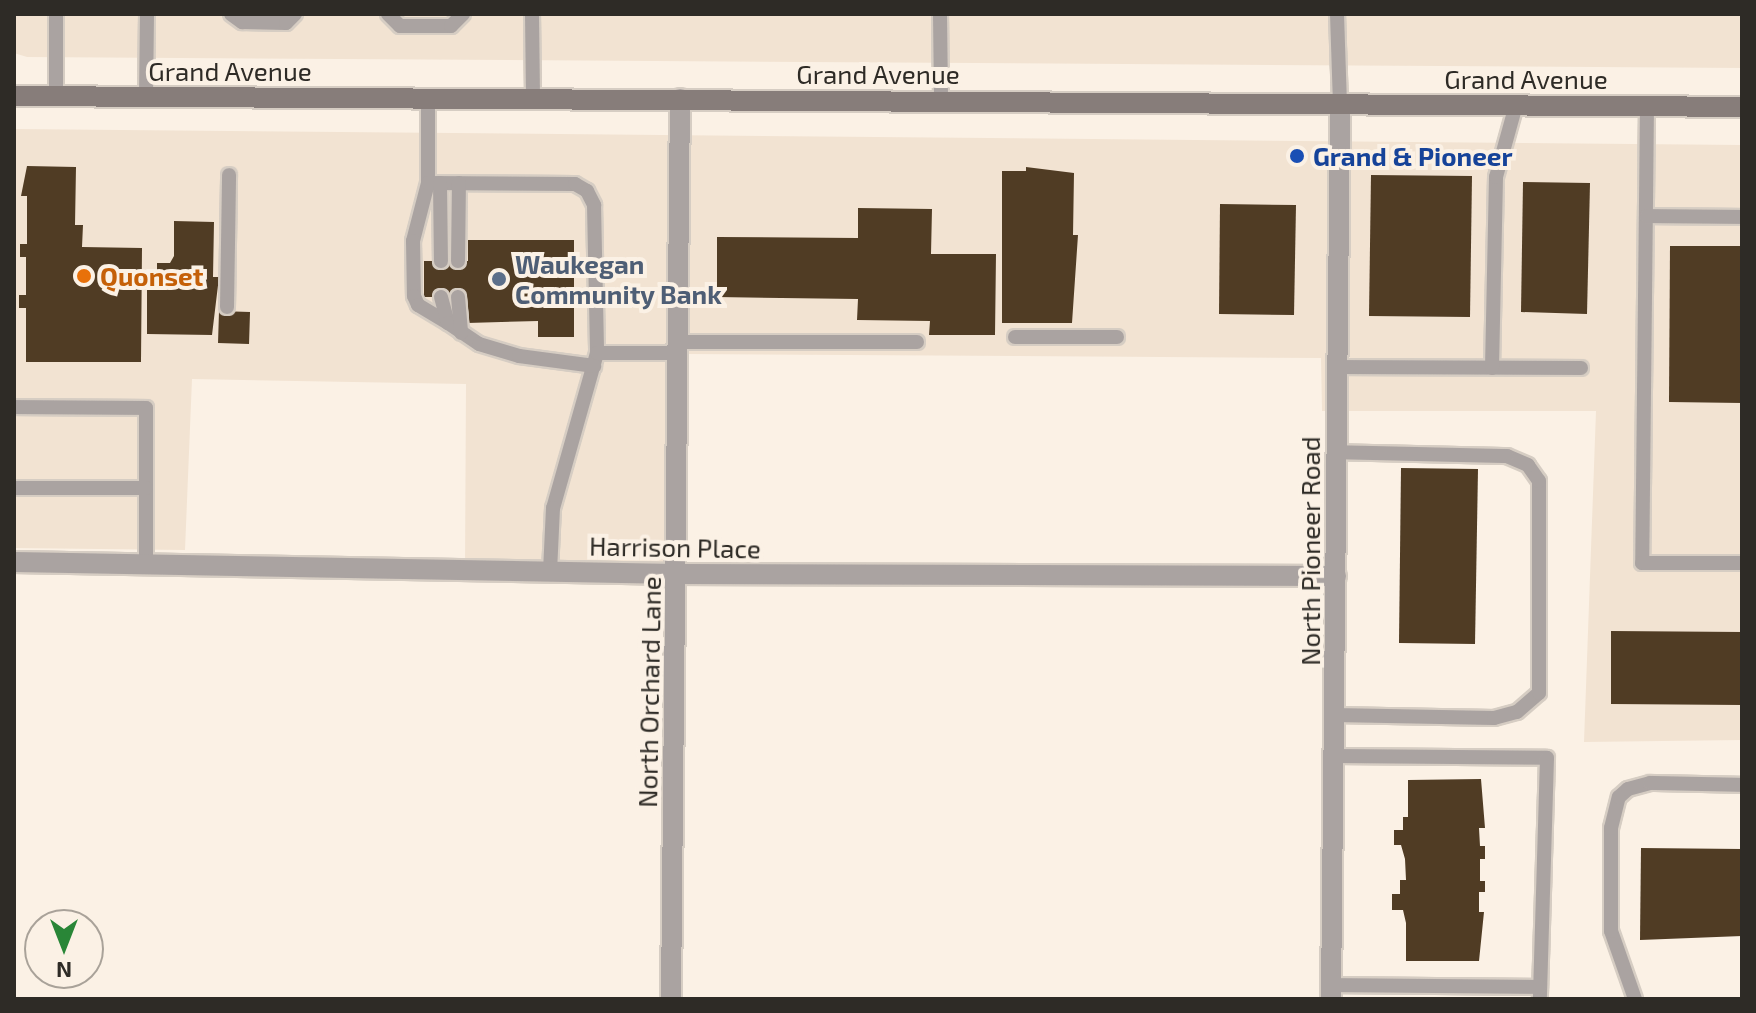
<!DOCTYPE html>
<style>
body{margin:0}
#map{position:relative;width:1756px;height:1013px;overflow:hidden;background:#fbf1e5;font-family:"Exo 2",sans-serif}
div>[style]{position:absolute}
.built>*{inset:0;background:#f2e3d2}
.building>*{inset:0;background:#503c24}
.roads{filter:drop-shadow(2px 0 #d6cdc3) drop-shadow(-2px 0 #d6cdc3) drop-shadow(0 2px #d6cdc3) drop-shadow(0 -2px #d6cdc3)}
.lane>*{height:14px;margin:-7px;padding:0 7px;transform-origin:7px;border-radius:7px;background:#aaa3a1}
.street>*{height:20px;margin:-10px;padding:0 10px;transform-origin:10px;border-radius:10px;background:#aaa3a1}
.secondary>*{height:20px;margin:-10px;padding:0 10px;transform-origin:10px;border-radius:10px;background:#877d7a}
.dots>*{width:22px;height:22px;translate:-50% -50%;box-sizing:border-box;border:4px solid #fbf1e5;border-radius:50%}
span{translate:-50% -50%;white-space:nowrap;text-align:center;line-height:1.15;-webkit-text-stroke:8px #fbf1e5;paint-order:stroke}
.street-label{font-size:26px;color:#2e2b26}
.transit-label{font-size:26px;color:#164399;font-weight:700}
.left{translate:0 -50%;text-align:left}
.service-label{font-size:26px;color:#4e5e75;font-weight:700}
.food-label{font-size:26px;color:#c56008;font-weight:700}
.frame{position:absolute;inset:0;border:16px solid #2e2b26;pointer-events:none}
.north{position:absolute;left:24px;top:909px;width:80px;height:80px;box-sizing:border-box;background:#fbf1e5;border:2px solid #a9a299;border-radius:50%;rotate:180deg;font-size:22px;font-weight:700;line-height:32px;text-align:center;color:#2e2b26}
.north::after{content:'';display:block;margin:auto;width:28px;height:36px;background:#298637;clip-path:polygon(50% 0,100% 100%,50% 72%,0 100%)}
</style>
<div id="map">
<div class="built">
<div style="clip-path:polygon(14px 14px,1742px 14px,1742px 68px,27px 57px,14px 53px)"></div>
<div style="clip-path:polygon(14px 129px,1742px 145px,1742px 740px,1584px 742px,1596px 411px,1322px 411px,1321px 358px,687px 354px,680px 570px,465px 568px,466px 384px,192px 379px,185px 550px,14px 548px)"></div>
</div>
<div class="building">
<div style="clip-path:polygon(27px 166px,76px 167px,75px 225px,83px 225px,82px 247px,142px 248px,141px 362px,26px 362px,26px 308px,19px 308px,19px 295px,26px 295px,26px 257px,20px 257px,20px 244px,27px 244px,27px 196px,21px 196px)"></div>
<div style="clip-path:polygon(1026px 167px,1074px 173px,1073px 235px,1078px 235px,1072px 323px,1002px 323px,1002px 171px,1026px 171px)"></div>
<div style="clip-path:polygon(1371px 175px,1472px 176px,1470px 317px,1369px 316px)"></div>
<div style="clip-path:polygon(1523px 182px,1590px 183px,1587px 314px,1521px 312px)"></div>
<div style="clip-path:polygon(1220px 204px,1296px 205px,1294px 315px,1219px 314px)"></div>
<div style="clip-path:polygon(858px 208px,932px 209px,931px 254px,996px 254px,995px 335px,929px 335px,930px 321px,857px 320px,858px 299px,717px 297px,717px 237px,858px 238px)"></div>
<div style="clip-path:polygon(174px 221px,214px 222px,213px 277px,219px 277px,212px 335px,147px 334px,147px 271px,157px 271px,157px 263px,170px 263px,174px 256px)"></div>
<div style="clip-path:polygon(468px 240px,574px 240px,574px 337px,538px 337px,538px 321px,467px 323px,467px 297px,424px 297px,424px 261px,468px 261px)"></div>
<div style="clip-path:polygon(1670px 246px,1742px 246px,1742px 403px,1669px 402px)"></div>
<div style="clip-path:polygon(219px 311px,250px 312px,249px 344px,218px 343px)"></div>
<div style="clip-path:polygon(1401px 468px,1478px 469px,1475px 644px,1399px 643px)"></div>
<div style="clip-path:polygon(1611px 631px,1742px 632px,1742px 705px,1611px 704px)"></div>
<div style="clip-path:polygon(1481px 779px,1485px 828px,1479px 828px,1480px 846px,1485px 846px,1485px 859px,1480px 859px,1480px 881px,1485px 881px,1485px 892px,1479px 892px,1479px 912px,1484px 912px,1479px 961px,1406px 961px,1406px 923px,1403px 910px,1392px 910px,1392px 894px,1400px 894px,1400px 880px,1406px 880px,1405px 859px,1401px 845px,1394px 845px,1394px 830px,1403px 830px,1403px 817px,1408px 817px,1408px 780px)"></div>
<div style="clip-path:polygon(1641px 848px,1742px 849px,1742px 936px,1640px 940px)"></div>
</div>
<div class="roads">
<div class="lane">
<div style="left:56px;top:14px;width:82px;rotate:90deg"></div>
<div style="left:231px;top:14px;width:14px;rotate:36deg"></div>
<div style="left:242px;top:22px;width:44px;rotate:1.3deg"></div>
<div style="left:286px;top:23px;width:13px;rotate:-45deg"></div>
<div style="left:388px;top:14px;width:17px;rotate:45deg"></div>
<div style="left:400px;top:26px;width:51px"></div>
<div style="left:451px;top:26px;width:17px;rotate:-45deg"></div>
<div style="left:532px;top:14px;width:84px;rotate:89.3deg"></div>
<div style="left:940px;top:14px;width:86px;rotate:89.3deg"></div>
<div style="left:1337px;top:14px;width:89px;rotate:88.1deg"></div>
<div style="left:146px;top:97px;width:83px;rotate:-89.3deg"></div>
<div style="left:428px;top:98px;width:85px;rotate:90deg"></div>
<div style="left:428px;top:183px;width:60px;rotate:104.5deg"></div>
<div style="left:413px;top:241px;width:55px;rotate:89deg"></div>
<div style="left:414px;top:296px;width:10px;rotate:66deg"></div>
<div style="left:418px;top:305px;width:35px;rotate:31deg"></div>
<div style="left:1647px;top:106px;width:457px;rotate:90.6deg"></div>
<div style="left:1642px;top:563px;width:100px"></div>
<div style="left:428px;top:183px;width:147px;rotate:0.4deg"></div>
<div style="left:575px;top:184px;width:14px;rotate:30deg"></div>
<div style="left:587px;top:191px;width:16px;rotate:63deg"></div>
<div style="left:594px;top:205px;width:148px;rotate:88.8deg"></div>
<div style="left:597px;top:353px;width:161px;rotate:105.8deg"></div>
<div style="left:553px;top:508px;width:64px;rotate:92.7deg"></div>
<div style="left:440px;top:183px;width:78px;rotate:89.3deg"></div>
<div style="left:1647px;top:216px;width:95px;rotate:0.6deg"></div>
<div style="left:458px;top:261px;width:78px;rotate:-89.3deg"></div>
<div style="left:441px;top:297px;width:27px;rotate:75deg"></div>
<div style="left:448px;top:323px;width:37px;rotate:34deg"></div>
<div style="left:479px;top:344px;width:42px;rotate:16.7deg"></div>
<div style="left:519px;top:356px;width:76px;rotate:7.6deg"></div>
<div style="left:458px;top:297px;width:36px;rotate:85deg"></div>
<div style="left:227px;top:307px;width:132px;rotate:-89.1deg"></div>
<div style="left:1015px;top:337px;width:102px"></div>
<div style="left:677px;top:342px;width:240px"></div>
<div style="left:597px;top:353px;width:80px"></div>
<div style="left:1337px;top:367px;width:244px;rotate:0.2deg"></div>
<div style="left:1492px;top:368px;width:191px;rotate:-88.8deg"></div>
<div style="left:1496px;top:177px;width:75px;rotate:-74.5deg"></div>
<div style="left:14px;top:407px;width:132px;rotate:0.4deg"></div>
<div style="left:146px;top:408px;width:155px;rotate:90deg"></div>
<div style="left:14px;top:488px;width:132px"></div>
<div style="left:1334px;top:715px;width:160px;rotate:1.1deg"></div>
<div style="left:1494px;top:718px;width:24px;rotate:-15deg"></div>
<div style="left:1517px;top:712px;width:29px;rotate:-41deg"></div>
<div style="left:1539px;top:693px;width:212px;rotate:-90deg"></div>
<div style="left:1539px;top:481px;width:19px;rotate:-125deg"></div>
<div style="left:1528px;top:465px;width:23px;rotate:-157deg"></div>
<div style="left:1507px;top:456px;width:171px;rotate:-178.7deg"></div>
<div style="left:1334px;top:756px;width:213px;rotate:0.5deg"></div>
<div style="left:1547px;top:758px;width:241px;rotate:91.7deg"></div>
<div style="left:1331px;top:985px;width:209px;rotate:0.5deg"></div>
<div style="left:1635px;top:999px;width:72px;rotate:-109.4deg"></div>
<div style="left:1611px;top:931px;width:103px;rotate:-90deg"></div>
<div style="left:1611px;top:828px;width:32px;rotate:-76deg"></div>
<div style="left:1619px;top:797px;width:12px;rotate:-42deg"></div>
<div style="left:1628px;top:789px;width:23px;rotate:-15deg"></div>
<div style="left:1650px;top:783px;width:92px;rotate:1.2deg"></div>
</div>
<div class="street">
<div style="left:14px;top:562px;width:662px;rotate:1.04deg"></div>
<div style="left:676px;top:574px;width:660px;rotate:0.17deg"></div>
<div style="left:671px;top:999px;width:900px;rotate:-89.43deg"></div>
<div style="left:1331px;top:999px;width:896px;rotate:-89.42deg"></div>
</div>
<div class="secondary">
<div style="left:14px;top:96px;width:1728px;rotate:0.36deg"></div>
</div>
</div>
<div class="dots">
<div style="left:1297px;top:156px;background:#1a4fb4"></div>
<div style="left:84px;top:276px;background:#e8710a"></div>
<div style="left:499px;top:279px;background:#5c6f8a"></div>
</div>
<div class="street-label">
<span style="left:230px;top:71px">Grand Avenue</span>
<span style="left:878px;top:74px">Grand Avenue</span>
<span style="left:1526px;top:79px">Grand Avenue</span>
<span style="left:675px;top:547px;rotate:1deg">Harrison Place</span>
<span style="left:1310px;top:551px;rotate:-90deg">North Pioneer Road</span>
<span style="left:649px;top:692px;rotate:-89deg">North Orchard Lane</span>
</div>
<div class="transit-label">
<span class="left" style="left:1313px;top:156px">Grand &amp; Pioneer</span>
</div>
<div class="service-label">
<span class="left" style="left:515px;top:279px">Waukegan<br>Community Bank</span>
</div>
<div class="food-label">
<span class="left" style="left:100px;top:276px">Quonset</span>
</div>
<div class="frame"></div>
<div class="north">N</div>
</div>
